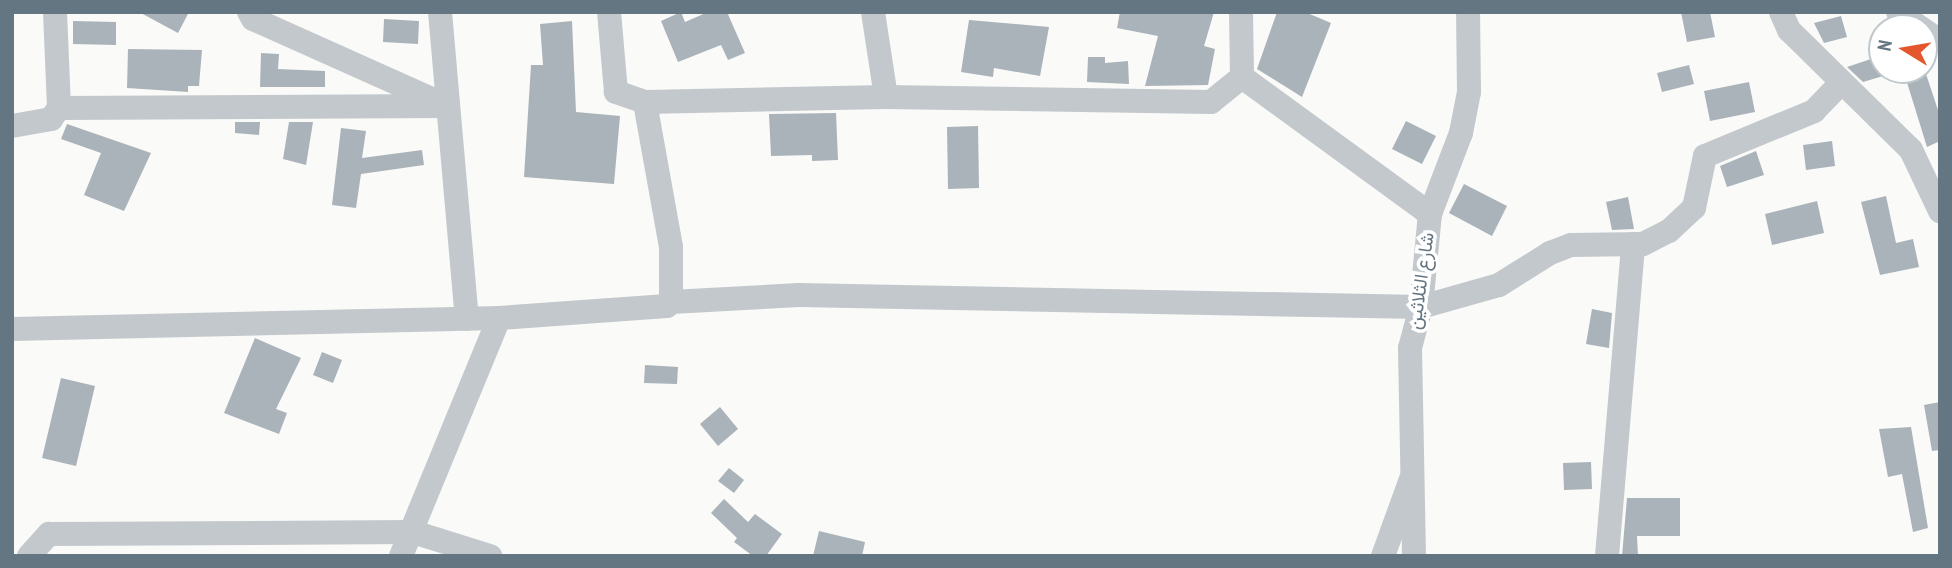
<!DOCTYPE html>
<meta charset="utf-8">
<style>
body{margin:0}
#map{position:relative;width:1952px;height:568px;overflow:hidden;background:#fafaf8;font-family:"PT Sans Narrow",Vazirmatn,sans-serif}
div>[style]{position:absolute}
.building>*{inset:0;background:#aab3b9}
.minor>*{height:24px;margin:-12px;padding:0 12px;transform-origin:12px;border-radius:12px;background:#c3c8cc}
span{translate:-50% -50%;white-space:nowrap;text-align:center;line-height:1.15;-webkit-text-stroke:7px #fff;paint-order:stroke}
.street-label{font-size:19px;color:#657683}
.frame{position:absolute;inset:0;border:14px solid #657683;pointer-events:none}
.north{position:absolute;left:1868px;top:14px;width:70px;height:70px;box-sizing:border-box;background:#fff;border:2px solid #c1c8cd;border-radius:50%;rotate:281deg;font-size:19px;font-weight:700;line-height:28px;text-align:center;color:#657683}
.north::after{content:'';display:block;margin:auto;width:24px;height:32px;background:#e4572e;clip-path:polygon(50% 0,100% 100%,50% 72%,0 100%)}
</style>
<div id="map">
<div class="building">
<div style="clip-path:polygon(139px 12px,189px 12px,178px 33px)"></div>
<div style="clip-path:polygon(681px 12px,685px 22px,708px 12px,727px 12px,745px 53px,728px 60px,721px 45px,678px 62px,661px 21px)"></div>
<div style="clip-path:polygon(1120px 12px,1214px 12px,1204px 46px,1215px 49px,1208px 85px,1145px 86px,1158px 36px,1117px 28px)"></div>
<div style="clip-path:polygon(1277px 12px,1305px 12px,1331px 23px,1302px 97px,1257px 69px)"></div>
<div style="clip-path:polygon(1681px 12px,1710px 12px,1715px 37px,1687px 42px)"></div>
<div style="clip-path:polygon(1841px 16px,1847px 37px,1824px 43px,1814px 23px)"></div>
<div style="clip-path:polygon(384px 19px,419px 21px,418px 44px,383px 42px)"></div>
<div style="clip-path:polygon(969px 20px,1049px 27px,1040px 76px,994px 68px,993px 77px,961px 72px)"></div>
<div style="clip-path:polygon(73px 21px,116px 22px,116px 45px,73px 44px)"></div>
<div style="clip-path:polygon(572px 21px,576px 112px,620px 116px,614px 184px,524px 177px,531px 65px,543px 65px,540px 24px)"></div>
<div style="clip-path:polygon(128px 49px,202px 50px,199px 86px,188px 86px,188px 92px,127px 88px)"></div>
<div style="clip-path:polygon(261px 53px,279px 54px,278px 69px,325px 71px,325px 87px,260px 87px)"></div>
<div style="clip-path:polygon(1088px 57px,1105px 57px,1105px 63px,1128px 61px,1129px 84px,1087px 82px)"></div>
<div style="clip-path:polygon(1877px 57px,1883px 76px,1863px 82px,1847px 67px)"></div>
<div style="clip-path:polygon(1689px 65px,1694px 84px,1662px 92px,1657px 73px)"></div>
<div style="clip-path:polygon(1925px 71px,1940px 116px,1940px 141px,1927px 147px,1905px 76px)"></div>
<div style="clip-path:polygon(1749px 82px,1755px 112px,1710px 121px,1704px 91px)"></div>
<div style="clip-path:polygon(836px 113px,838px 160px,812px 161px,812px 155px,771px 156px,769px 114px)"></div>
<div style="clip-path:polygon(1406px 121px,1436px 136px,1422px 164px,1392px 149px)"></div>
<div style="clip-path:polygon(235px 122px,260px 122px,259px 135px,235px 133px)"></div>
<div style="clip-path:polygon(289px 122px,313px 122px,306px 165px,283px 159px)"></div>
<div style="clip-path:polygon(67px 124px,151px 153px,124px 211px,84px 195px,101px 153px,61px 139px)"></div>
<div style="clip-path:polygon(978px 126px,979px 188px,948px 189px,947px 127px)"></div>
<div style="clip-path:polygon(341px 128px,366px 131px,362px 158px,422px 150px,424px 165px,361px 174px,356px 208px,332px 205px)"></div>
<div style="clip-path:polygon(1832px 141px,1835px 166px,1806px 170px,1803px 145px)"></div>
<div style="clip-path:polygon(1756px 151px,1764px 175px,1727px 187px,1720px 166px)"></div>
<div style="clip-path:polygon(1464px 184px,1507px 206px,1492px 236px,1449px 213px)"></div>
<div style="clip-path:polygon(1886px 196px,1896px 243px,1913px 239px,1919px 267px,1880px 275px,1861px 202px)"></div>
<div style="clip-path:polygon(1628px 197px,1634px 229px,1612px 230px,1606px 202px)"></div>
<div style="clip-path:polygon(1817px 201px,1824px 233px,1772px 245px,1765px 214px)"></div>
<div style="clip-path:polygon(1592px 309px,1612px 313px,1609px 348px,1586px 344px)"></div>
<div style="clip-path:polygon(255px 338px,301px 358px,276px 409px,287px 413px,279px 434px,224px 413px)"></div>
<div style="clip-path:polygon(322px 352px,342px 360px,333px 383px,313px 375px)"></div>
<div style="clip-path:polygon(645px 365px,678px 367px,677px 384px,644px 383px)"></div>
<div style="clip-path:polygon(61px 378px,95px 386px,76px 466px,42px 458px)"></div>
<div style="clip-path:polygon(1940px 402px,1940px 450px,1932px 451px,1924px 405px)"></div>
<div style="clip-path:polygon(720px 407px,738px 429px,718px 446px,700px 424px)"></div>
<div style="clip-path:polygon(1911px 427px,1928px 528px,1913px 532px,1902px 474px,1888px 477px,1879px 429px)"></div>
<div style="clip-path:polygon(1591px 462px,1592px 489px,1564px 490px,1563px 463px)"></div>
<div style="clip-path:polygon(729px 468px,744px 480px,734px 493px,718px 481px)"></div>
<div style="clip-path:polygon(1627px 498px,1680px 498px,1680px 536px,1637px 536px,1638px 556px,1622px 556px)"></div>
<div style="clip-path:polygon(724px 499px,748px 522px,755px 514px,782px 534px,766px 556px,753px 556px,734px 542px,737px 538px,711px 513px)"></div>
<div style="clip-path:polygon(819px 531px,865px 542px,862px 556px,813px 556px)"></div>
</div>
<div class="minor">
<div style="left:55px;top:12px;width:96px;rotate:87.6deg"></div>
<div style="left:59px;top:108px;width:389px;rotate:-0.3deg"></div>
<div style="left:249px;top:12px;width:8px;rotate:60deg"></div>
<div style="left:253px;top:19px;width:206px;rotate:24.1deg"></div>
<div style="left:440px;top:12px;width:308px;rotate:85deg"></div>
<div style="left:873px;top:12px;width:86px;rotate:81.3deg"></div>
<div style="left:1241px;top:12px;width:65px;rotate:89.1deg"></div>
<div style="left:1242px;top:77px;width:233px;rotate:36.1deg"></div>
<div style="left:1781px;top:12px;width:20px;rotate:66deg"></div>
<div style="left:1789px;top:30px;width:171px;rotate:44.5deg"></div>
<div style="left:1911px;top:150px;width:68px;rotate:64.6deg"></div>
<div style="left:1898px;top:12px;width:28px;rotate:35deg"></div>
<div style="left:1924px;top:30px;width:19px;rotate:35deg"></div>
<div style="left:645px;top:102px;width:241px;rotate:-1.2deg"></div>
<div style="left:886px;top:97px;width:325px;rotate:0.9deg"></div>
<div style="left:1211px;top:102px;width:40px;rotate:-39deg"></div>
<div style="left:12px;top:126px;width:40px;rotate:-10deg"></div>
<div style="left:51px;top:119px;width:14px;rotate:-54deg"></div>
<div style="left:671px;top:302px;width:128px;rotate:-3.1deg"></div>
<div style="left:799px;top:295px;width:622px;rotate:1.11deg"></div>
<div style="left:1421px;top:307px;width:81px;rotate:-15.8deg"></div>
<div style="left:1499px;top:285px;width:60px;rotate:-32.1deg"></div>
<div style="left:1550px;top:253px;width:22px;rotate:-21deg"></div>
<div style="left:1571px;top:245px;width:72px;rotate:-0.8deg"></div>
<div style="left:1643px;top:244px;width:29px;rotate:-27deg"></div>
<div style="left:1669px;top:231px;width:34px;rotate:-43deg"></div>
<div style="left:1694px;top:208px;width:53px;rotate:-78.1deg"></div>
<div style="left:1705px;top:156px;width:118px;rotate:-22.4deg"></div>
<div style="left:1814px;top:111px;width:39px;rotate:-46deg"></div>
<div style="left:12px;top:329px;width:487px;rotate:-1.3deg"></div>
<div style="left:499px;top:318px;width:168px;rotate:-4.1deg"></div>
<div style="left:667px;top:306px;width:6px;rotate:-45deg"></div>
<div style="left:671px;top:302px;width:55px;rotate:-90deg"></div>
<div style="left:671px;top:247px;width:147px;rotate:-100.2deg"></div>
<div style="left:645px;top:102px;width:31px;rotate:-161deg"></div>
<div style="left:616px;top:92px;width:80px;rotate:-95deg"></div>
<div style="left:29px;top:556px;width:30px;rotate:-48deg"></div>
<div style="left:49px;top:534px;width:364px;rotate:-0.3deg"></div>
<div style="left:413px;top:532px;width:81px;rotate:17.3deg"></div>
<div style="left:401px;top:556px;width:257px;rotate:-67.6deg"></div>
<div style="left:1383px;top:556px;width:82px;rotate:-70deg"></div>
<div style="left:1414px;top:556px;width:208px;rotate:-91.1deg"></div>
<div style="left:1410px;top:348px;width:42px;rotate:-75deg"></div>
<div style="left:1421px;top:307px;width:93px;rotate:-84.5deg"></div>
<div style="left:1430px;top:214px;width:87px;rotate:-69.1deg"></div>
<div style="left:1461px;top:133px;width:42px;rotate:-79deg"></div>
<div style="left:1469px;top:92px;width:80px;rotate:-90.7deg"></div>
<div style="left:1607px;top:556px;width:313px;rotate:-85.2deg"></div>
</div>
<div class="street-label">
<span style="left:1421px;top:281px;rotate:-82deg">شارع الثلاثين</span>
</div>
<div class="frame"></div>
<div class="north">N</div>
</div>
